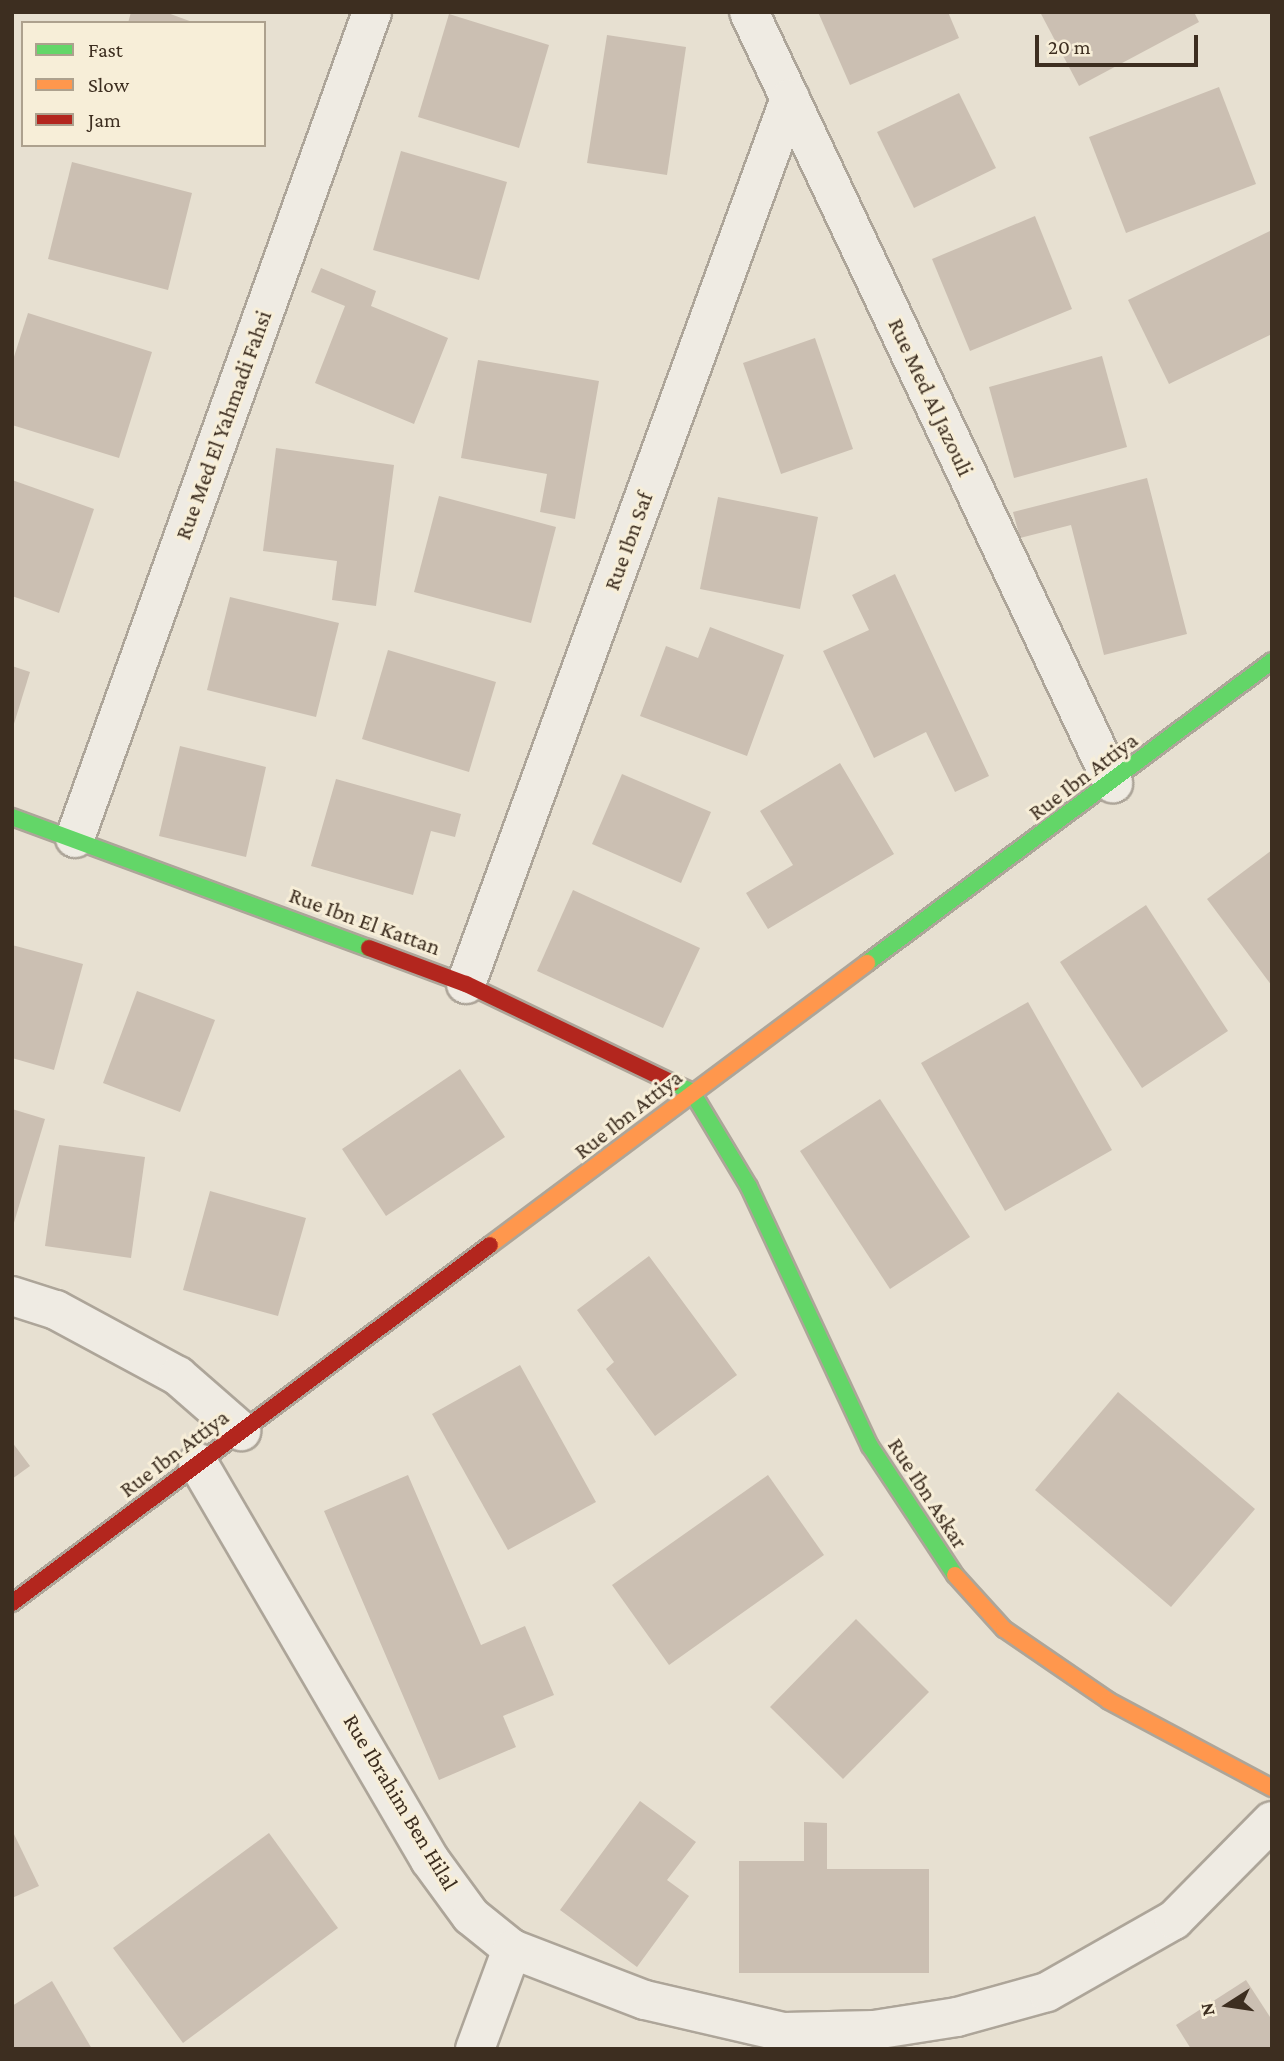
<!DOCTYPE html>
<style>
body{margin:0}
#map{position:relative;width:1284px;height:2061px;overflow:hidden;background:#e7e0d1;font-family:"Crimson Pro",serif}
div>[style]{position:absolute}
.building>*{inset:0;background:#cbbfb2}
.roads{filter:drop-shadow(2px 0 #ada599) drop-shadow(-2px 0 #ada599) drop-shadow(0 2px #ada599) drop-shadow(0 -2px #ada599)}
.street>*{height:38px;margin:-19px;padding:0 19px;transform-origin:19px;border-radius:19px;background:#efebe3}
.fast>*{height:16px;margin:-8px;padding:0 8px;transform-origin:8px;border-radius:8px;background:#63d668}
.slow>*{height:16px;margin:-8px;padding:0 8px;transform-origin:8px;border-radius:8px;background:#ff974d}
.jam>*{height:16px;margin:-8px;padding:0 8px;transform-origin:8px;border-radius:8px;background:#b3261e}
span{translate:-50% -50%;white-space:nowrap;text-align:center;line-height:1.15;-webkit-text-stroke:6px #f7eed8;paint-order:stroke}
.street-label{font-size:23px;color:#3d2e20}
.frame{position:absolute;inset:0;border:14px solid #3d2e20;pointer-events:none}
.legend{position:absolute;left:21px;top:21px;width:245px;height:126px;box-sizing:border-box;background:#f7eed8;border:2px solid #ada18e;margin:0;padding:9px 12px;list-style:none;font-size:21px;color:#3d2e20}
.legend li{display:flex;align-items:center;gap:14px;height:35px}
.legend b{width:35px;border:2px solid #ada18e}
.north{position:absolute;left:1193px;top:1970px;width:70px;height:70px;-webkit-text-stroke:5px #f7eed8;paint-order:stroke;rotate:258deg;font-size:19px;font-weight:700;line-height:28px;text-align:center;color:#3d2e20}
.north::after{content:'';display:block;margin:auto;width:24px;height:32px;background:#3d2e20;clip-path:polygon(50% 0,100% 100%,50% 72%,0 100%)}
.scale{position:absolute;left:1035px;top:35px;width:163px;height:32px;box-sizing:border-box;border:4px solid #3d2e20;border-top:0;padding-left:9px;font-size:21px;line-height:24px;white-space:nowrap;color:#3d2e20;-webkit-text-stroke:5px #f7eed8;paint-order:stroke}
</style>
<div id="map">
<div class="building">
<div style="clip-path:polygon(131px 12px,165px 12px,195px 23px,128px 23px)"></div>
<div style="clip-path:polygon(818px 12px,948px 12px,959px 38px,850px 85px)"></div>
<div style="clip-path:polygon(1040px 12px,1194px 12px,1199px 22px,1079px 86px)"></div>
<div style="clip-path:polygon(449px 14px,549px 45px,519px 148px,418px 117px)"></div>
<div style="clip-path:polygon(607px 35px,686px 47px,667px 175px,587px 163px)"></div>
<div style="clip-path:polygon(1219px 87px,1256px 184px,1126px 233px,1089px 137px)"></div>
<div style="clip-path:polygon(959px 93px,996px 168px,914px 208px,877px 132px)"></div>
<div style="clip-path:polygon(401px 151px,507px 182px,479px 280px,373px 250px)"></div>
<div style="clip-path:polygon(72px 162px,192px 193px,168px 290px,48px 259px)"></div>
<div style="clip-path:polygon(1035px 216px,1072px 309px,970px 351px,932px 259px)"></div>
<div style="clip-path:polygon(1272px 230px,1272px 334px,1169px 384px,1128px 300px)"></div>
<div style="clip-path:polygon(321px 268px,376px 291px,371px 306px,448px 338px,414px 424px,315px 383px,345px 306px,311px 292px)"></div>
<div style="clip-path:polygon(28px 313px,152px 352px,119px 458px,12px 425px,12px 363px)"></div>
<div style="clip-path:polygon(815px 338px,853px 449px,781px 474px,743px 363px)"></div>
<div style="clip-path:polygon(1102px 356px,1127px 447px,1014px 478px,989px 387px)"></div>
<div style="clip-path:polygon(478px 360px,599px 381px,575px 519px,540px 512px,547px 474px,461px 458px)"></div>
<div style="clip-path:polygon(276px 448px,394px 465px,376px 606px,332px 600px,337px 561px,263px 551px)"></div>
<div style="clip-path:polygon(1147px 478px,1187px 634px,1104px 655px,1071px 525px,1020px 538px,1013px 512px)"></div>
<div style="clip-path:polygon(12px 480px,94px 509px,59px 613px,12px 596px)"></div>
<div style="clip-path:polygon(439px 496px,556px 527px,531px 623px,414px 592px)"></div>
<div style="clip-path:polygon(718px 497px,818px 517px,800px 609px,700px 589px)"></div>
<div style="clip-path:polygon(895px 574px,989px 776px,955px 792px,926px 732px,874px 758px,823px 651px,869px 630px,852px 595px)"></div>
<div style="clip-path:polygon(230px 597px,339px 623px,316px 717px,207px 690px)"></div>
<div style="clip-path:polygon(710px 627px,784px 655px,747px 756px,640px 716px,666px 646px,698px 658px)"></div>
<div style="clip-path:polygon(388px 650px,496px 682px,469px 772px,362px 739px)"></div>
<div style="clip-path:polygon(12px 666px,30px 672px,13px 727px,12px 727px)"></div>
<div style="clip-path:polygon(180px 746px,266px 767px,246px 857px,159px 836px)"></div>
<div style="clip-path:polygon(840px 763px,894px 854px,768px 929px,746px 893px,793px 865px,760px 811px)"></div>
<div style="clip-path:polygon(622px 774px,711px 812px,681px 883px,592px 844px)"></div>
<div style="clip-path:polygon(336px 779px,461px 814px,455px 837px,431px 831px,413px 895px,311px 866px)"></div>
<div style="clip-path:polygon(1272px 850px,1272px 986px,1207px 899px)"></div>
<div style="clip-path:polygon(573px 890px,700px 948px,663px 1028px,537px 971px)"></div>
<div style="clip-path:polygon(1146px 905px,1228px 1031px,1142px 1088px,1060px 962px)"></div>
<div style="clip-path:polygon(12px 945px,83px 964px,54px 1070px,12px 1058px)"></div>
<div style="clip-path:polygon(137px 991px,215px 1020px,180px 1112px,103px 1083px)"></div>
<div style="clip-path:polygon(1028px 1002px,1112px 1150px,1005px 1211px,921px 1063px)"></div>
<div style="clip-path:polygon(460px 1069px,505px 1137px,386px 1216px,342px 1149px)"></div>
<div style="clip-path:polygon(880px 1099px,970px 1237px,890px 1289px,800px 1151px)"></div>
<div style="clip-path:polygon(12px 1109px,45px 1119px,13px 1226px,12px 1226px)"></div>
<div style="clip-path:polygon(59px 1145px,145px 1157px,131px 1258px,45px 1246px)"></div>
<div style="clip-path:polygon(210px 1191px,306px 1218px,278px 1316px,183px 1290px)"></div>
<div style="clip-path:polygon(649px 1256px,737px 1375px,655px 1436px,606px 1369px,614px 1362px,577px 1310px)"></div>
<div style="clip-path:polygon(520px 1365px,596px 1502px,508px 1550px,432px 1414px)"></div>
<div style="clip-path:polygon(1118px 1392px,1255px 1509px,1171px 1607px,1035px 1490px)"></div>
<div style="clip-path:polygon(12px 1442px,30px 1466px,12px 1479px)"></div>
<div style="clip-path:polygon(408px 1475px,481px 1645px,525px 1626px,554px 1695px,503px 1716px,516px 1747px,439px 1780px,324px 1511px)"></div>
<div style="clip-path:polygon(768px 1475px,824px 1555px,669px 1665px,612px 1585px)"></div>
<div style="clip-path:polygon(856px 1619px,929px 1692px,843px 1779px,770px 1707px)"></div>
<div style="clip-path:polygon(640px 1801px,696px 1842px,667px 1880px,689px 1896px,637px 1967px,560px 1910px)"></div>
<div style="clip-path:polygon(804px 1822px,827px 1823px,827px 1869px,929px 1869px,929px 1973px,739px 1973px,739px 1861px,804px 1861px)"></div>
<div style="clip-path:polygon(12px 1830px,39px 1886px,12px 1898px)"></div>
<div style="clip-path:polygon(269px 1833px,338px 1928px,183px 2043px,113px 1948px)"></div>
<div style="clip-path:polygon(1246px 1980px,1272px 2020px,1272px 2049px,1191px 2049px,1176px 2025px)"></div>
<div style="clip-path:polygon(52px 1981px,92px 2049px,12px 2049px,12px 2006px)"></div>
</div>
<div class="roads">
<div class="street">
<div style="left:749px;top:12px;width:853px;rotate:64.73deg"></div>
<div style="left:75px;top:838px;width:878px;rotate:-70.22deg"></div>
<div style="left:466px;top:984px;width:943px;rotate:-69.91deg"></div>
<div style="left:12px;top:1296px;width:46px;rotate:17.7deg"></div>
<div style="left:56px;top:1310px;width:139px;rotate:28.4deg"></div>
<div style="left:178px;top:1376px;width:84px;rotate:41.1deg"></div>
<div style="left:198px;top:1463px;width:460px;rotate:59.7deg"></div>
<div style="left:430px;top:1860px;width:69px;rotate:53.8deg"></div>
<div style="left:471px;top:1916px;width:53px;rotate:38.8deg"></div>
<div style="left:512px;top:1949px;width:142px;rotate:21deg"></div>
<div style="left:645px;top:2000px;width:143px;rotate:13deg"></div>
<div style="left:784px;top:2032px;width:90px;rotate:-1.3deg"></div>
<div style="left:874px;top:2030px;width:84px;rotate:-8.9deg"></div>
<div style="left:957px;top:2017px;width:93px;rotate:-15.5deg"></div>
<div style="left:1047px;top:1992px;width:146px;rotate:-29.6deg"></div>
<div style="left:1174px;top:1920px;width:139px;rotate:-45.3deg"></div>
<div style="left:475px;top:2049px;width:107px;rotate:-69.7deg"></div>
</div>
<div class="fast">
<div style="left:12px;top:817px;width:380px;rotate:20.2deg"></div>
<div style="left:867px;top:963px;width:505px;rotate:-36.71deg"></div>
<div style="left:673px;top:1083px;width:21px;rotate:25deg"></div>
<div style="left:692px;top:1092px;width:111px;rotate:59deg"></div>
<div style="left:749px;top:1187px;width:286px;rotate:65deg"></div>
<div style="left:870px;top:1446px;width:154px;rotate:56.6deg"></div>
</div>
<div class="slow">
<div style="left:490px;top:1245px;width:471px;rotate:-36.8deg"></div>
<div style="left:955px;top:1575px;width:73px;rotate:47.8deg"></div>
<div style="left:1004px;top:1629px;width:127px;rotate:34.4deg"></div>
<div style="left:1109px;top:1701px;width:185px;rotate:28.1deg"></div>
</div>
<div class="jam">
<div style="left:369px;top:948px;width:103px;rotate:20.4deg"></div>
<div style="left:466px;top:984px;width:229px;rotate:25.6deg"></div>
<div style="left:12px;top:1603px;width:597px;rotate:-36.83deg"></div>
</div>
</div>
<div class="street-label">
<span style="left:931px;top:397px;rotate:65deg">Rue Med Al Jazouli</span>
<span style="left:223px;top:425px;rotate:-70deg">Rue Med El Yahmadi Fahsi</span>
<span style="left:628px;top:541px;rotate:-70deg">Rue Ibn Saf</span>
<span style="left:1083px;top:776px;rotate:-37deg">Rue Ibn Attiya</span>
<span style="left:365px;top:921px;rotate:20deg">Rue Ibn El Kattan</span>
<span style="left:628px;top:1114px;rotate:-38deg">Rue Ibn Attiya</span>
<span style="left:174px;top:1453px;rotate:-37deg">Rue Ibn Attiya</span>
<span style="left:928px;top:1493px;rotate:57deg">Rue Ibn Askar</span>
<span style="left:401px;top:1802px;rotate:59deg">Rue Ibrahim Ben Hilal</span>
</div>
<div class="frame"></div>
<ul class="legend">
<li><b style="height:9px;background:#63d668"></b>Fast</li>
<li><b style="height:9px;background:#ff974d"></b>Slow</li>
<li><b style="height:9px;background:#b3261e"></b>Jam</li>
</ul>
<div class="north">N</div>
<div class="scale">20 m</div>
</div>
